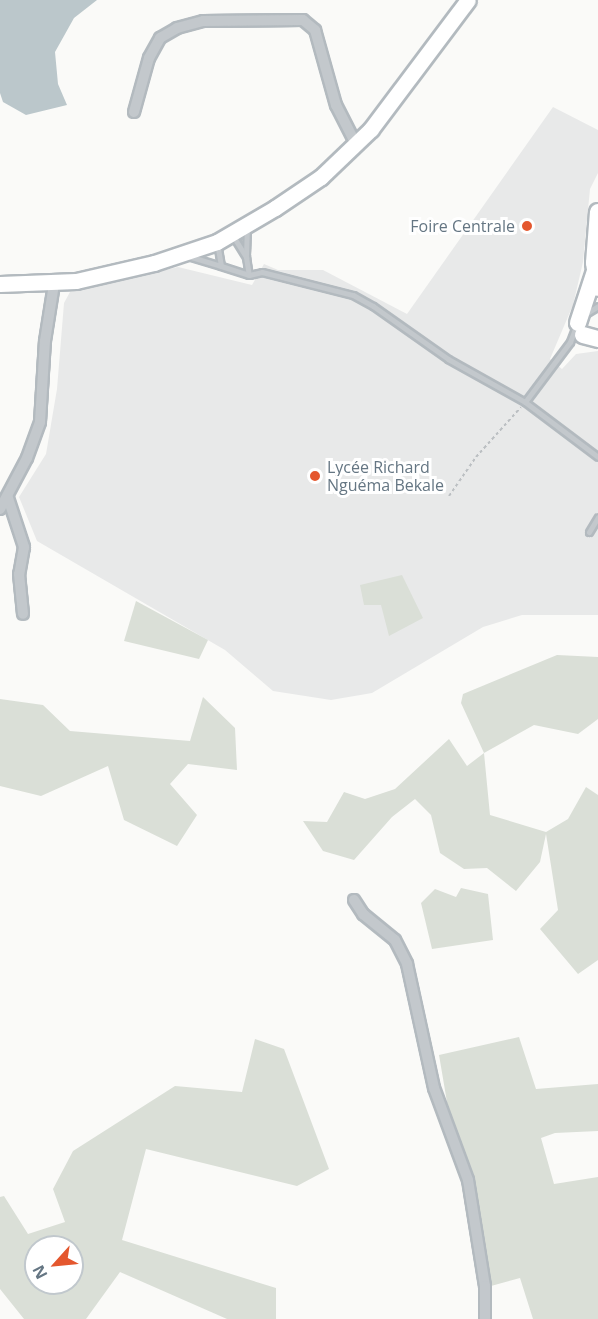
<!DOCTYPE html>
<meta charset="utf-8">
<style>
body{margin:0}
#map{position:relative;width:598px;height:1319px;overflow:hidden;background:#fafaf8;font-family:"Open Sans",sans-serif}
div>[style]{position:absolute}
.built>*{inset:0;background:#e8e9e9}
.green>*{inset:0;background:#dadfd7}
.water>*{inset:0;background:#bbc7cb}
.path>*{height:2px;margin-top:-1px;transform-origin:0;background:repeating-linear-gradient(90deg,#bbbfc2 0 3px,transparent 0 6px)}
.roads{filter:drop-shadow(2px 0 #b3babf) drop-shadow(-2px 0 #b3babf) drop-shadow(0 2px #b3babf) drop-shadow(0 -2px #b3babf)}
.service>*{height:5px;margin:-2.5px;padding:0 2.5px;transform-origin:2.5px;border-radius:2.5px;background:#c3c8cc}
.minor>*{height:10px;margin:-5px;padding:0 5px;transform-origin:5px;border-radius:5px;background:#c3c8cc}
.secondary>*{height:15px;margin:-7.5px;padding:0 7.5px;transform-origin:7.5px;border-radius:7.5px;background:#fff}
.primary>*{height:16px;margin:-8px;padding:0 8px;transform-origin:8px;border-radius:8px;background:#fff}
.dots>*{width:16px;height:16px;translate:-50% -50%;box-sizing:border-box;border:3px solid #fff;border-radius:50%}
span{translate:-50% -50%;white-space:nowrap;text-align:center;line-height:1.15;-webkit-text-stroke:6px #fff;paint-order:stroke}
.poi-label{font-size:16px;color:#657683}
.right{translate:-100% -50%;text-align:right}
.left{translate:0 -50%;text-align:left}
.north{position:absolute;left:24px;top:1235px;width:60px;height:60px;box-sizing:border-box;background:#fff;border:2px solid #c1c8cd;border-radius:50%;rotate:243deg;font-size:16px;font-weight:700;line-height:24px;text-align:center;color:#657683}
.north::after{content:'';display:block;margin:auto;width:21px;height:27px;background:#e4572e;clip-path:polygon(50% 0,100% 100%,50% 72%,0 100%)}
</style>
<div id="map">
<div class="built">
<div style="clip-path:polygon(553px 107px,598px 130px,598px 173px,590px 189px,583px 262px,573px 305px,550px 359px,562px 369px,576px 354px,598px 351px,598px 615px,522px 615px,483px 627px,372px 693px,331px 700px,273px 691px,225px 650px,37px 541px,19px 497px,46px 454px,57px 389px,64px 303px,70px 292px,178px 267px,252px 285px,264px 264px,278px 270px,323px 270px,407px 314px)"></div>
</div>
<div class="green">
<div style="clip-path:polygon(402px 575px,423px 618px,389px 636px,381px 605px,364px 605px,360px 585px)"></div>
<div style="clip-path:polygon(136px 601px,208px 640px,199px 659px,124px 641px)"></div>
<div style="clip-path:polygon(557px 655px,598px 657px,598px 719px,578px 734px,534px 725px,484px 753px,490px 815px,546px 832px,568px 819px,586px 787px,598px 795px,598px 960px,578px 974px,540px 929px,558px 910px,546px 834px,540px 862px,516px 891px,487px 868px,464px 869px,440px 853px,431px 815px,415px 799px,392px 817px,354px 860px,323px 851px,303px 821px,327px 822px,344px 792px,365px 799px,395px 789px,449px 739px,467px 766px,484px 753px,461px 703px,463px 694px)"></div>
<div style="clip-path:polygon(203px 697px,235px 728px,237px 770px,188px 764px,170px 784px,197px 815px,177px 846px,124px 820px,108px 766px,41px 796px,0 786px,0 699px,43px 705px,70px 731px,190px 741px)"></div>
<div style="clip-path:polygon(461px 888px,488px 894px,493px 940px,432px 949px,421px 903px,435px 889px,456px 897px)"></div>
<div style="clip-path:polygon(519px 1037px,536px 1089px,598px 1084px,598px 1131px,555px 1133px,541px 1138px,554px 1184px,598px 1177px,598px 1319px,533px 1319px,520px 1278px,491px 1286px,477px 1196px,448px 1108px,439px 1055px)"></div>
<div style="clip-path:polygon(evenodd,255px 1039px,284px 1049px,329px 1169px,297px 1186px,146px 1149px,122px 1240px,276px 1288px,276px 1319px,227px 1319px,120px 1272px,86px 1319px,24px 1319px,0 1289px,0 1197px,4px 1196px,28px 1234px,65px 1222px,53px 1189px,73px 1151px,175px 1086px,242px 1092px,255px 1039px,36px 1247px,72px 1247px,72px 1283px,36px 1283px,36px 1247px)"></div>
</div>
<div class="water">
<div style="clip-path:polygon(0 0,97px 0,74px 18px,55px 52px,58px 84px,67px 105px,26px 115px,3px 102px,0 93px)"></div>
</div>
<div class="path">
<div style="left:449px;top:496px;width:47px;rotate:-55.3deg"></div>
<div style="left:476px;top:457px;width:67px;rotate:-48deg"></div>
</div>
<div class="roads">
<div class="service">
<div style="left:233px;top:236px;width:25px;rotate:58deg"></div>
<div style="left:246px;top:257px;width:18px;rotate:81deg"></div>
<div style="left:217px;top:243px;width:23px;rotate:80deg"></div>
<div style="left:221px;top:266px;width:29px;rotate:18deg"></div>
<div style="left:249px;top:275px;width:13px;rotate:-13deg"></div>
<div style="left:262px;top:272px;width:94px;rotate:14.2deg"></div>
<div style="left:353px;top:295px;width:23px;rotate:29deg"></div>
<div style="left:373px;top:306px;width:92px;rotate:35.2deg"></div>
<div style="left:448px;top:359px;width:88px;rotate:29.2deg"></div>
<div style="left:525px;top:402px;width:91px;rotate:37deg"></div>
<div style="left:246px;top:255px;width:26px;rotate:-88deg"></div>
<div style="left:188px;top:256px;width:34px;rotate:17deg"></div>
<div style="left:587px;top:313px;width:13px;rotate:-32deg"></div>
<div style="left:525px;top:402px;width:75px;rotate:-53.1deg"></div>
<div style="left:570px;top:342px;width:19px;rotate:-69deg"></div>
<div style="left:589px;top:532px;width:17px;rotate:-59deg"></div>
</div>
<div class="minor">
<div style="left:134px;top:112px;width:56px;rotate:-74.5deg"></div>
<div style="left:149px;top:58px;width:23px;rotate:-61deg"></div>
<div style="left:160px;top:38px;width:20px;rotate:-30deg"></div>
<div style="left:177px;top:28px;width:27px;rotate:-15deg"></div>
<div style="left:203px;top:21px;width:100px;rotate:-0.6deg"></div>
<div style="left:303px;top:20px;width:16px;rotate:40deg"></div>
<div style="left:315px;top:30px;width:78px;rotate:74.4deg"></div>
<div style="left:336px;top:105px;width:44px;rotate:62.9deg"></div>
<div style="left:8px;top:498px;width:52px;rotate:71.9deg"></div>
<div style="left:24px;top:547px;width:27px;rotate:100deg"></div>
<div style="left:19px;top:574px;width:40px;rotate:84.3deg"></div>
<div style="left:0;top:509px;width:58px;rotate:-62.1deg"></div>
<div style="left:27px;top:458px;width:38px;rotate:-70deg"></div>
<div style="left:40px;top:422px;width:81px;rotate:-86.5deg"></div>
<div style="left:45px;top:341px;width:58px;rotate:-81deg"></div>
<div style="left:354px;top:900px;width:17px;rotate:57deg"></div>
<div style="left:363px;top:914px;width:41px;rotate:39.1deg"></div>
<div style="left:395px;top:940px;width:27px;rotate:63deg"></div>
<div style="left:407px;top:964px;width:127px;rotate:77.7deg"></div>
<div style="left:434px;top:1088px;width:98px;rotate:69.7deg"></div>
<div style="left:468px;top:1180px;width:107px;rotate:80.9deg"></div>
<div style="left:485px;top:1286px;width:33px;rotate:90deg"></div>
</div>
<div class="secondary">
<div style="left:0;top:284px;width:76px;rotate:-2.3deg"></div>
<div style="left:76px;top:281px;width:80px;rotate:-13deg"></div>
<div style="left:154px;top:263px;width:66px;rotate:-18.4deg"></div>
<div style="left:217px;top:242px;width:67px;rotate:-30.4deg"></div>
<div style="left:275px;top:208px;width:55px;rotate:-34deg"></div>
<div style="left:321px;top:177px;width:69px;rotate:-43.8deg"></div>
<div style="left:371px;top:129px;width:161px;rotate:-53.1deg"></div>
</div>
<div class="primary">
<div style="left:598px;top:212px;width:51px;rotate:94.5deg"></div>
<div style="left:594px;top:263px;width:25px;rotate:81deg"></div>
<div style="left:578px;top:323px;width:55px;rotate:-71.9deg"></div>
<div style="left:583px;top:335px;width:16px;rotate:15deg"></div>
</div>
</div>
<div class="dots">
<div style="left:527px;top:226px;background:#e4572e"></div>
<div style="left:315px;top:476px;background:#e4572e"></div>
</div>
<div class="poi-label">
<span class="right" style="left:515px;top:226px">Foire Centrale</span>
<span class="left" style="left:327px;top:476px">Lycée Richard<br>Nguéma Bekale</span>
</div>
<div class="north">N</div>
</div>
